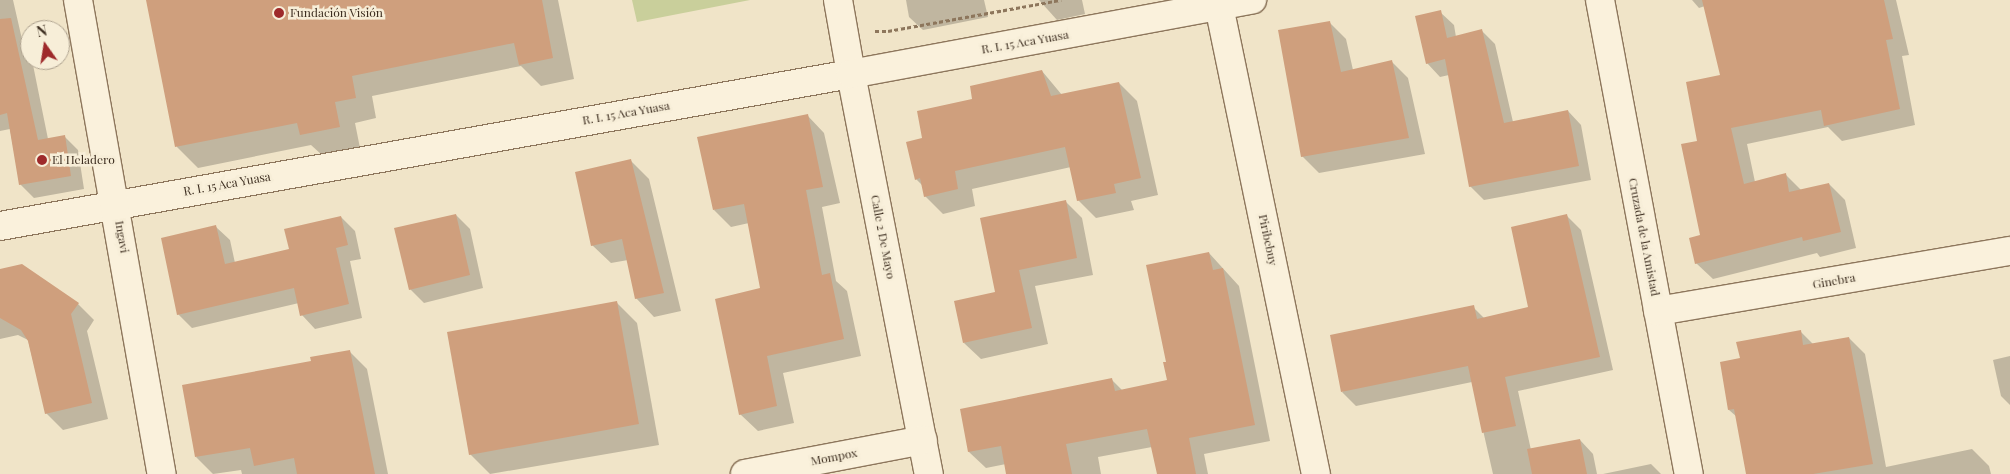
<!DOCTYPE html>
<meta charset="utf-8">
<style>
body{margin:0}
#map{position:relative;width:2010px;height:474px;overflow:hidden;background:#f0e4c8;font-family:"Playfair Display",serif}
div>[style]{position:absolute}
.green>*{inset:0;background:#c9cf9b}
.shadow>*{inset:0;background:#0003}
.building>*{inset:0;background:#cf9f7d}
.path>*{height:3px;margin-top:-1.5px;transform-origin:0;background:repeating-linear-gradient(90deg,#8d765c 0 4px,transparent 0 6.5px)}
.roads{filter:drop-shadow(1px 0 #8d765c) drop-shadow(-1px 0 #8d765c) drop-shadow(0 1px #8d765c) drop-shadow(0 -1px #8d765c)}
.street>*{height:28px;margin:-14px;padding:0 14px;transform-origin:14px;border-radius:14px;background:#faf1dc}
.secondary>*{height:28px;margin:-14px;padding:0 14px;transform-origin:14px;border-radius:14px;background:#faf1dc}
.dots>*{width:14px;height:14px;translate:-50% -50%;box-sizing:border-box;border:2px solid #f7eed8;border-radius:50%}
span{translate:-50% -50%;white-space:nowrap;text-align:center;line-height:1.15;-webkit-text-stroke:5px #f7eed8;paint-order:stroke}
.poi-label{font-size:12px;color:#3d2e20}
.left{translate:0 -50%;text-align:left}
.street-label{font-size:12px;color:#3d2e20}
.north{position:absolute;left:20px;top:20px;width:50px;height:50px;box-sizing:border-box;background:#f7eed8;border:1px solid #ada18e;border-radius:50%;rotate:347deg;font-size:14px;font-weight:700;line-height:20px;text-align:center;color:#3d2e20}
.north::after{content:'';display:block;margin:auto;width:18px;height:22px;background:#9e2a2b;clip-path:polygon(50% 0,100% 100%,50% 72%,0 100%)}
</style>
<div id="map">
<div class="green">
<div style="clip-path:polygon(632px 0,750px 0,637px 22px)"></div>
</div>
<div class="shadow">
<div style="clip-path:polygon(0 0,13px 0,24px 48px,32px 60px,48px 139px,64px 136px,78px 150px,84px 189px,34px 198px,20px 184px,10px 129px,0 131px)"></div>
<div style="clip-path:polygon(164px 0,558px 0,574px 79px,541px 86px,521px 66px,372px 96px,376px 118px,355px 123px,360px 148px,322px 155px,311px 145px,198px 168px,177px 147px,148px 3px)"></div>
<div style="clip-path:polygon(906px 0,984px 0,988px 17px,923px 30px,909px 17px)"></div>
<div style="clip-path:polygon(1039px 0,1082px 0,1085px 14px,1057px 20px)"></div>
<div style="clip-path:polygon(1692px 0,1896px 0,1909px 55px,1902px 56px,1915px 125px,1842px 141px,1828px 127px,1747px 144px,1755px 182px,1785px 174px,1801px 190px,1829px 184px,1845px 200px,1856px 248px,1820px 257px,1817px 253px,1713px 279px,1696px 263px,1702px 236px,1698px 141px,1722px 76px,1705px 6px,1699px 8px)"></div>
<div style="clip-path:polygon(1440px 12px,1454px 25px,1456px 37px,1482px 31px,1495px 44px,1513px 122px,1568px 111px,1581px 125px,1591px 180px,1484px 200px,1470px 186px,1449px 75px,1440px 77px,1427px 63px)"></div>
<div style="clip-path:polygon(1329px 22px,1346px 39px,1353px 70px,1392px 62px,1408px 78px,1425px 154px,1319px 173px,1302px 156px)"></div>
<div style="clip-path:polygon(1042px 71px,1062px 95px,1119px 83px,1137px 101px,1158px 195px,1131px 201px,1134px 210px,1096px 218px,1078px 200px,1071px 167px,972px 189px,975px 206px,943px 214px,925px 196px,923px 186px,916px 179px,924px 139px,974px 100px)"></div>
<div style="clip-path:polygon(807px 115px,824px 133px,840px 203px,822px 207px,836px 281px,847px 291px,861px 356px,783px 373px,794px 423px,758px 431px,740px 414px,762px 289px,749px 223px,731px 227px,714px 210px)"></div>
<div style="clip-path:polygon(631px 161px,649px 179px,681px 311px,654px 317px,636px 298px,628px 260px,611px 263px,592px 245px)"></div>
<div style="clip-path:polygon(1066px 202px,1082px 218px,1093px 275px,1035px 286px,1048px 344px,981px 359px,964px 343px)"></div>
<div style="clip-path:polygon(456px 215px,470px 229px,483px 288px,424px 303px,410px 289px)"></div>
<div style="clip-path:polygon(1567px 216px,1581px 230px,1613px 370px,1518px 391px,1531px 450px,1580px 440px,1593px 454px,1597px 474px,1493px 474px,1472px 382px,1356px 406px,1342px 392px,1473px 307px,1485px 319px,1530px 308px)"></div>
<div style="clip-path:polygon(341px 217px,355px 231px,361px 259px,350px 261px,362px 318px,315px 329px,302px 315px,299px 303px,192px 328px,178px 314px,216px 227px,230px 240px,235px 263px,290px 250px)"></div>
<div style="clip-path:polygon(1209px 253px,1239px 286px,1270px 441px,1204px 454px,1208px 474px,1158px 474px,1152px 447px,1098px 457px,1101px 474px,1008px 474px,1006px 464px,986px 468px,969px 452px,961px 410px,1112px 380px,1123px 391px,1168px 381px,1168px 363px)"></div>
<div style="clip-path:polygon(0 270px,78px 304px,94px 320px,87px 331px,108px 419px,63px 430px,46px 413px,28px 340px,18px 335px,0 339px)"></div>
<div style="clip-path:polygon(616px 302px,637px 323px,659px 445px,490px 474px,470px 454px)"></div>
<div style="clip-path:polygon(1800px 331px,1813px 344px,1849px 338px,1865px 354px,1886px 467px,1972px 449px,1989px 466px,1991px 474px,1748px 474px,1737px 417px,1729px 410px,1741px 359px)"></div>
<div style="clip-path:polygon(349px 351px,367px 369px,388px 474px,242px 474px,241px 470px,213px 474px,196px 457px,312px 362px)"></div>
<div style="clip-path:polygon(2010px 356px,2010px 405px,2001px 396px,1993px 360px)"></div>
<div style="clip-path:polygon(1651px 464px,1661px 474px,1603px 474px)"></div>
</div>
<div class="building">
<div style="clip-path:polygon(146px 0,542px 0,553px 58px,519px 65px,514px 43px,352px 76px,356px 98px,335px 102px,340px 127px,300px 135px,297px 123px,175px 147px)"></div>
<div style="clip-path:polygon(1702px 0,1884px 0,1893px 39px,1886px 40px,1900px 109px,1824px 126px,1821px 110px,1731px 128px,1744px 184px,1786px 173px,1789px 192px,1829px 183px,1841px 232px,1803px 241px,1802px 237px,1695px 264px,1689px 238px,1700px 235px,1681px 144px,1697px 141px,1686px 82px,1720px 75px)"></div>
<div style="clip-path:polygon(1441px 10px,1447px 38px,1482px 29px,1504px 123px,1568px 110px,1579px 166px,1469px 187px,1445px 59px,1426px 64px,1415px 16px)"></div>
<div style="clip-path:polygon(11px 18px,38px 140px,65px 135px,71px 176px,19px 185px,7px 113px,0 115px,0 19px)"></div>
<div style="clip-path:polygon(1330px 21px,1341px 72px,1392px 60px,1409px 138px,1301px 157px,1278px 30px)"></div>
<div style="clip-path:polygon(1042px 70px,1051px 96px,1119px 82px,1141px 178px,1114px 184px,1116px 193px,1077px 201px,1065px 147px,955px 171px,958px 189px,924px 197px,920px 178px,915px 180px,906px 142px,922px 138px,917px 111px,972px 99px,970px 86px)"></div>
<div style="clip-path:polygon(808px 114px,823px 187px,806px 190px,822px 275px,830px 273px,844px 339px,767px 356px,777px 406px,739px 415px,715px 299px,760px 288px,744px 204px,713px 210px,697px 137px)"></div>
<div style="clip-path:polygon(631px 159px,664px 293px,635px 299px,622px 239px,591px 246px,575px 172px)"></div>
<div style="clip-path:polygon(1066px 200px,1077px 258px,1019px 270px,1032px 328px,963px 343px,954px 301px,995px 292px,980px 218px)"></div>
<div style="clip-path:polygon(456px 214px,470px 275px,409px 290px,394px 228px)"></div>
<div style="clip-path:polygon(1567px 214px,1600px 357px,1505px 377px,1516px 426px,1482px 433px,1468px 366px,1341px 392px,1330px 335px,1474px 305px,1477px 319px,1528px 307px,1511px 227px)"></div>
<div style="clip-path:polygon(341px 216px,348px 245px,336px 248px,349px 304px,300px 316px,294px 288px,177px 315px,161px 238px,216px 225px,225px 264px,289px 249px,284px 229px)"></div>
<div style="clip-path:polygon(1209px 252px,1213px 270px,1223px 268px,1255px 425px,1189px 438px,1196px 474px,1157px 474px,1147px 429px,1066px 444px,1072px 474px,1006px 474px,1001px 446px,968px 452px,960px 409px,1112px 378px,1115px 391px,1167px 380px,1163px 362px,1166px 362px,1146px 265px)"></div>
<div style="clip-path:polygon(22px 264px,79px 303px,71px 314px,92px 403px,45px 414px,28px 341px,21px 330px,0 318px,0 269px)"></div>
<div style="clip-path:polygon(617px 301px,639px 424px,469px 455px,447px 332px)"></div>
<div style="clip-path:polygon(1801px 330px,1803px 345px,1849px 337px,1873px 464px,1813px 474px,1746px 474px,1734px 409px,1728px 410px,1720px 362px,1740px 358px,1736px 342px)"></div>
<div style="clip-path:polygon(350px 350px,375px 474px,297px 474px,294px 458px,254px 466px,250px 448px,195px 457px,182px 385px,311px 361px,310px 357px)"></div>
<div style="clip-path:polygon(1580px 439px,1587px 474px,1532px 474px,1527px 449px)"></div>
</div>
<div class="path">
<div style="left:875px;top:31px;width:13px"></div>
<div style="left:888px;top:31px;width:176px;rotate:-10.2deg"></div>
</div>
<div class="roads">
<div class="street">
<div style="left:1600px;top:0;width:482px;rotate:79.4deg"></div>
<div style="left:1219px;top:6px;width:478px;rotate:78.3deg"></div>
<div style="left:0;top:226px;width:864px;rotate:-10.13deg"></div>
<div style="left:851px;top:74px;width:408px;rotate:79deg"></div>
<div style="left:1658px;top:311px;width:357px;rotate:-9.7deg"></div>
<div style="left:745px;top:474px;width:181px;rotate:-10.8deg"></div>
</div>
<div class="secondary">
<div style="left:78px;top:0;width:481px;rotate:80deg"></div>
<div style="left:838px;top:0;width:75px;rotate:80deg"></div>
<div style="left:851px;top:74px;width:408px;rotate:-10.5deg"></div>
</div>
</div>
<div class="dots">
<div style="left:279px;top:13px;background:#9e2a2b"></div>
<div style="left:42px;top:160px;background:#9e2a2b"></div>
</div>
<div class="poi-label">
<span class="left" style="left:290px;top:13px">Fundación Visión</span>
<span class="left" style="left:52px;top:160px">El Heladero</span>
</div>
<div class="street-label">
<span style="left:1025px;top:42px;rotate:-10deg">R. I. 15 Aca Yuasa</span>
<span style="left:626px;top:113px;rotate:-10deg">R. I. 15 Aca Yuasa</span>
<span style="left:227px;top:184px;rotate:-10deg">R. I. 15 Aca Yuasa</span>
<span style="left:122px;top:237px;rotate:80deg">Ingavi</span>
<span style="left:883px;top:237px;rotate:79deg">Calle 2 De Mayo</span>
<span style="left:1644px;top:237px;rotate:79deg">Cruzada de la Amistad</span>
<span style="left:1268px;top:240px;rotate:78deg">Piribebuy</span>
<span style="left:1834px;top:281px;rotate:-10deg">Ginebra</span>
<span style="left:834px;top:457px;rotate:-11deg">Mompox</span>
</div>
<div class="north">N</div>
</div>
